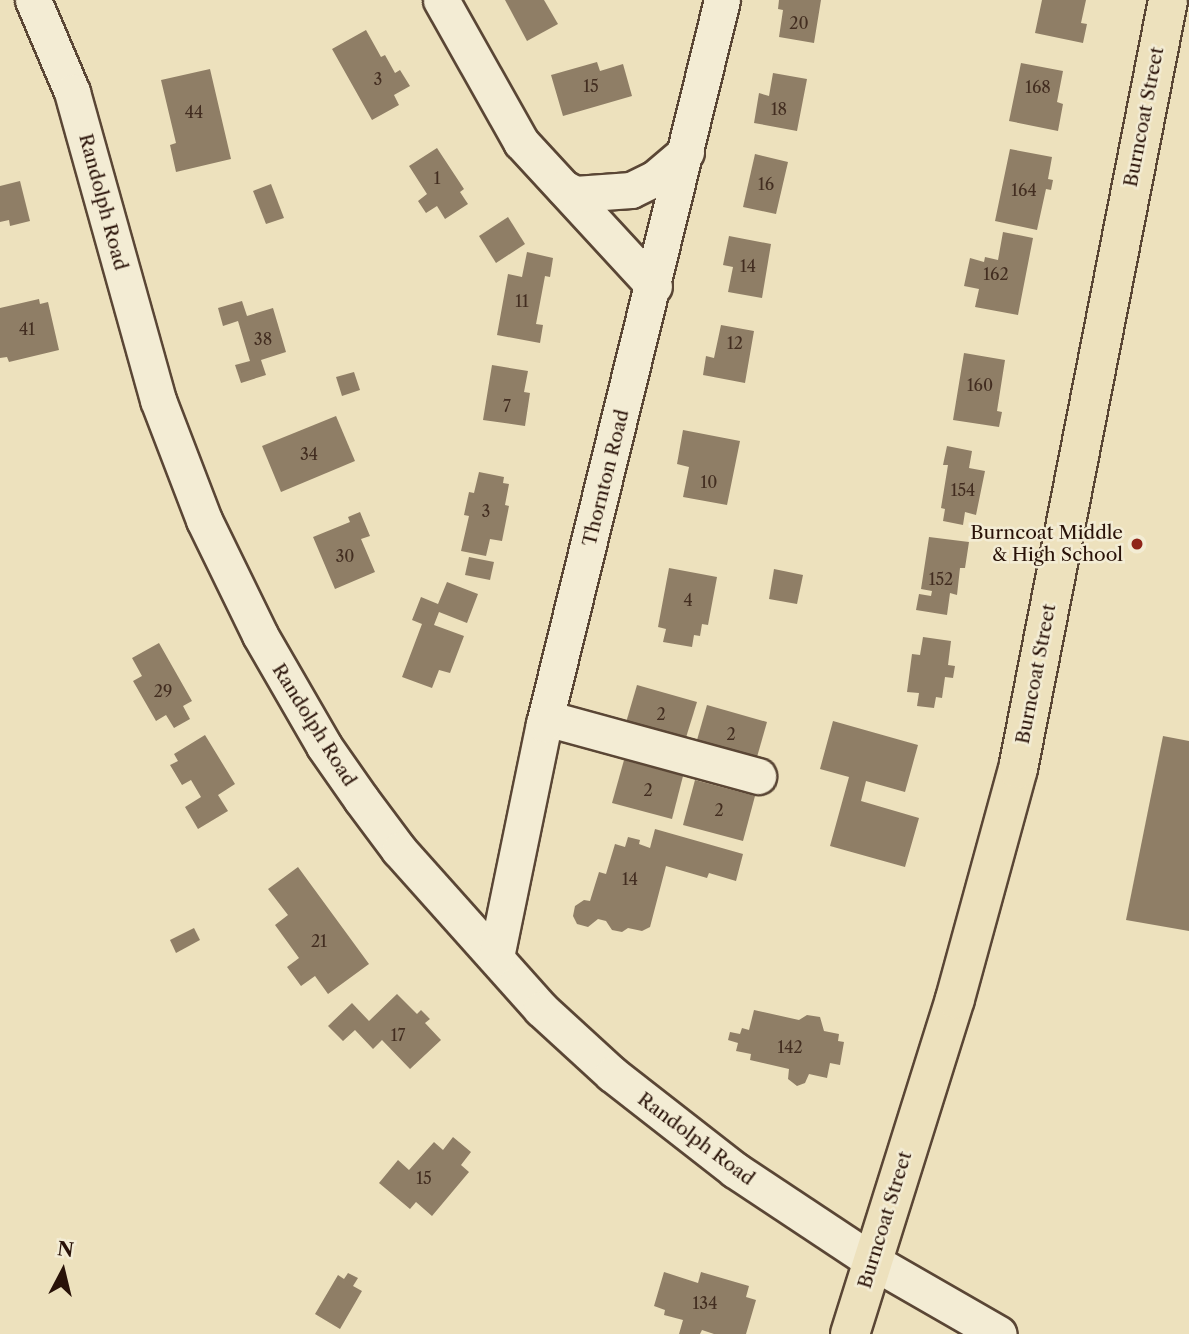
<!DOCTYPE html>
<style>
body{margin:0}
#map{position:relative;width:1189px;height:1334px;overflow:hidden;background:#ede1bd;font-family:"Libre Caslon Text",serif}
div>[style]{position:absolute}
.building>*{inset:0;background:#8f7e66}
.roads{filter:drop-shadow(2px 0 #5a4635) drop-shadow(-2px 0 #5a4635) drop-shadow(0 2px #5a4635) drop-shadow(0 -2px #5a4635)}
.minor>*{height:35px;margin:-17.5px;padding:0 17.5px;transform-origin:17.5px;border-radius:17.5px;background:#f3ecd4}
.major>*{height:38px;margin:-19px;padding:0 19px;transform-origin:19px;border-radius:19px;background:#ede1bd}
.dots>*{width:19px;height:19px;translate:-50% -50%;box-sizing:border-box;border:4px solid #f3ecd4;border-radius:50%}
span{translate:-50% -50%;white-space:nowrap;text-align:center;line-height:1.15;-webkit-text-stroke:5px #f3ecd4;paint-order:stroke}
.number-label{font-size:16px;color:#422d20}
.number-label span{-webkit-text-stroke-width:0}
.street-label{font-size:19px;color:#291208}
.poi-label{font-size:19px;color:#291208}
.right{translate:-100% -50%;text-align:right}
.north{position:absolute;left:28px;top:1236px;width:70px;height:70px;-webkit-text-stroke:5px #f3ecd4;paint-order:stroke;rotate:7deg;font-size:19px;font-weight:700;line-height:28px;text-align:center;color:#291208}
.north::after{content:'';display:block;margin:auto;width:24px;height:32px;background:#291208;clip-path:polygon(50% 0,100% 100%,50% 72%,0 100%)}
</style>
<div id="map">
<div class="building">
<div style="clip-path:polygon(505px 0,544px 0,558px 24px,527px 41px)"></div>
<div style="clip-path:polygon(779px 0,821px 0,814px 43px,779px 37px,783px 10px,778px 9px)"></div>
<div style="clip-path:polygon(1042px 0,1086px 0,1081px 23px,1087px 24px,1083px 43px,1035px 33px)"></div>
<div style="clip-path:polygon(366px 30px,381px 57px,385px 55px,395px 73px,400px 70px,410px 86px,394px 95px,399px 105px,372px 120px,332px 49px)"></div>
<div style="clip-path:polygon(597px 62px,600px 71px,623px 64px,632px 96px,563px 116px,551px 75px)"></div>
<div style="clip-path:polygon(1021px 63px,1063px 71px,1057px 102px,1063px 104px,1058px 131px,1009px 121px)"></div>
<div style="clip-path:polygon(210px 69px,231px 159px,176px 172px,170px 145px,176px 143px,161px 80px)"></div>
<div style="clip-path:polygon(773px 73px,807px 79px,797px 131px,754px 123px,759px 93px,769px 96px)"></div>
<div style="clip-path:polygon(437px 148px,464px 189px,460px 192px,468px 204px,445px 219px,437px 206px,426px 213px,418px 201px,427px 194px,409px 166px)"></div>
<div style="clip-path:polygon(1010px 149px,1052px 157px,1048px 179px,1053px 180px,1051px 190px,1046px 189px,1037px 230px,995px 221px)"></div>
<div style="clip-path:polygon(755px 154px,788px 162px,776px 214px,743px 207px)"></div>
<div style="clip-path:polygon(20px 181px,30px 221px,10px 226px,9px 220px,0 222px,0 186px)"></div>
<div style="clip-path:polygon(271px 184px,284px 218px,266px 224px,253px 191px)"></div>
<div style="clip-path:polygon(508px 217px,525px 244px,496px 263px,479px 236px)"></div>
<div style="clip-path:polygon(1003px 232px,1033px 238px,1018px 315px,975px 307px,979px 289px,964px 286px,970px 258px,984px 262px,985px 257px,998px 260px)"></div>
<div style="clip-path:polygon(729px 236px,771px 244px,762px 298px,728px 292px,733px 267px,723px 265px)"></div>
<div style="clip-path:polygon(527px 252px,553px 258px,550px 277px,545px 276px,536px 324px,543px 325px,540px 343px,497px 335px,508px 274px,522px 277px)"></div>
<div style="clip-path:polygon(39px 299px,40px 304px,48px 302px,59px 350px,9px 362px,7px 357px,0 358px,0 308px)"></div>
<div style="clip-path:polygon(242px 301px,247px 316px,273px 308px,286px 352px,261px 360px,266px 375px,241px 383px,235px 365px,250px 361px,238px 321px,223px 326px,218px 308px)"></div>
<div style="clip-path:polygon(721px 325px,754px 331px,745px 383px,703px 375px,706px 356px,714px 358px)"></div>
<div style="clip-path:polygon(964px 353px,1005px 360px,997px 411px,1002px 412px,999px 427px,953px 420px)"></div>
<div style="clip-path:polygon(492px 365px,528px 371px,524px 392px,530px 393px,525px 426px,483px 420px)"></div>
<div style="clip-path:polygon(354px 372px,360px 390px,342px 396px,336px 377px)"></div>
<div style="clip-path:polygon(336px 416px,355px 461px,281px 492px,262px 446px)"></div>
<div style="clip-path:polygon(683px 430px,740px 441px,727px 505px,683px 497px,689px 467px,677px 464px)"></div>
<div style="clip-path:polygon(947px 446px,972px 451px,969px 468px,985px 471px,976px 515px,965px 512px,963px 525px,943px 521px,945px 509px,941px 508px,948px 465px,943px 465px)"></div>
<div style="clip-path:polygon(479px 472px,504px 477px,503px 483px,509px 484px,505px 505px,509px 506px,502px 541px,490px 539px,486px 556px,461px 551px,469px 516px,464px 515px,469px 492px,474px 493px)"></div>
<div style="clip-path:polygon(360px 512px,370px 536px,361px 539px,375px 572px,335px 589px,313px 537px,350px 522px,348px 517px)"></div>
<div style="clip-path:polygon(929px 537px,969px 542px,965px 568px,960px 568px,957px 595px,950px 593px,947px 615px,916px 610px,919px 594px,931px 596px,932px 591px,921px 589px)"></div>
<div style="clip-path:polygon(469px 557px,494px 562px,490px 580px,465px 575px)"></div>
<div style="clip-path:polygon(669px 568px,717px 577px,708px 625px,702px 624px,700px 636px,694px 635px,692px 647px,663px 642px,666px 629px,658px 627px)"></div>
<div style="clip-path:polygon(774px 569px,803px 575px,797px 604px,769px 599px)"></div>
<div style="clip-path:polygon(447px 582px,478px 594px,467px 623px,439px 612px,434px 625px,464px 636px,450px 673px,439px 670px,432px 688px,402px 677px,422px 624px,412px 620px,421px 597px,438px 604px)"></div>
<div style="clip-path:polygon(923px 637px,951px 641px,948px 665px,955px 666px,953px 678px,945px 677px,942px 698px,936px 697px,934px 708px,917px 706px,919px 693px,907px 692px,912px 654px,920px 655px)"></div>
<div style="clip-path:polygon(159px 643px,192px 701px,183px 706px,190px 719px,174px 728px,166px 715px,156px 721px,133px 681px,142px 676px,132px 658px)"></div>
<div style="clip-path:polygon(637px 685px,697px 702px,684px 744px,625px 726px)"></div>
<div style="clip-path:polygon(707px 705px,767px 722px,755px 764px,695px 747px)"></div>
<div style="clip-path:polygon(833px 721px,918px 745px,905px 792px,866px 781px,861px 801px,919px 818px,905px 867px,830px 846px,849px 777px,820px 769px)"></div>
<div style="clip-path:polygon(205px 735px,235px 784px,218px 795px,228px 811px,198px 829px,185px 807px,201px 797px,191px 780px,182px 785px,170px 765px,178px 761px,174px 754px)"></div>
<div style="clip-path:polygon(1163px 736px,1189px 741px,1189px 931px,1126px 920px)"></div>
<div style="clip-path:polygon(624px 760px,683px 776px,672px 819px,612px 803px)"></div>
<div style="clip-path:polygon(695px 780px,755px 796px,743px 841px,683px 825px)"></div>
<div style="clip-path:polygon(655px 829px,743px 854px,736px 881px,709px 873px,707px 878px,666px 866px,650px 927px,642px 931px,628px 928px,622px 932px,612px 930px,606px 921px,598px 919px,588px 927px,577px 924px,573px 916px,575px 906px,584px 900px,590px 901px,599px 872px,606px 874px,615px 844px,625px 847px,628px 837px,640px 840px,639px 844px,650px 848px)"></div>
<div style="clip-path:polygon(298px 867px,369px 964px,328px 994px,315px 976px,301px 986px,287px 967px,299px 958px,275px 925px,288px 915px,268px 889px)"></div>
<div style="clip-path:polygon(194px 928px,200px 940px,176px 953px,170px 940px)"></div>
<div style="clip-path:polygon(397px 994px,417px 1014px,421px 1010px,430px 1019px,425px 1023px,441px 1040px,410px 1069px,382px 1040px,373px 1049px,355px 1030px,343px 1041px,328px 1026px,352px 1003px,369px 1021px)"></div>
<div style="clip-path:polygon(754px 1010px,799px 1020px,807px 1015px,820px 1017px,824px 1031px,839px 1034px,838px 1041px,844px 1042px,840px 1065px,830px 1063px,827px 1078px,809px 1074px,805px 1083px,797px 1086px,788px 1079px,789px 1069px,750px 1060px,751px 1054px,736px 1051px,738px 1043px,728px 1040px,730px 1032px,740px 1034px,742px 1028px,749px 1030px)"></div>
<div style="clip-path:polygon(453px 1137px,471px 1152px,461px 1165px,469px 1172px,432px 1216px,416px 1202px,410px 1209px,379px 1183px,398px 1160px,409px 1170px,434px 1142px,443px 1150px)"></div>
<div style="clip-path:polygon(664px 1272px,698px 1283px,701px 1272px,749px 1286px,746px 1297px,756px 1300px,746px 1334px,714px 1334px,702px 1330px,700px 1334px,679px 1334px,683px 1320px,664px 1315px,665px 1310px,654px 1306px)"></div>
<div style="clip-path:polygon(348px 1273px,358px 1278px,353px 1286px,362px 1291px,340px 1329px,315px 1314px,338px 1275px,344px 1279px)"></div>
</div>
<div class="roads">
<div class="minor">
<div style="left:33px;top:0;width:100px;rotate:67deg"></div>
<div style="left:72px;top:92px;width:320px;rotate:74.4deg"></div>
<div style="left:158px;top:400px;width:129px;rotate:69deg"></div>
<div style="left:204px;top:520px;width:128px;rotate:64deg"></div>
<div style="left:260px;top:635px;width:128px;rotate:60deg"></div>
<div style="left:324px;top:746px;width:65px;rotate:55.1deg"></div>
<div style="left:361px;top:799px;width:64px;rotate:53.3deg"></div>
<div style="left:399px;top:850px;width:213px;rotate:48.2deg"></div>
<div style="left:541px;top:1009px;width:96px;rotate:42.5deg"></div>
<div style="left:612px;top:1074px;width:156px;rotate:38deg"></div>
<div style="left:735px;top:1170px;width:164px;rotate:33.6deg"></div>
<div style="left:872px;top:1261px;width:146px;rotate:29.9deg"></div>
<div style="left:441px;top:0;width:163px;rotate:60.6deg"></div>
<div style="left:521px;top:142px;width:196px;rotate:47.3deg"></div>
<div style="left:564px;top:188px;width:13px;rotate:29deg"></div>
<div style="left:575px;top:194px;width:56px;rotate:-4.1deg"></div>
<div style="left:631px;top:190px;width:25px;rotate:-26deg"></div>
<div style="left:654px;top:179px;width:42px;rotate:-40.2deg"></div>
<div style="left:546px;top:718px;width:220px;rotate:15.3deg"></div>
<div style="left:496px;top:957px;width:238px;rotate:-78.4deg"></div>
<div style="left:544px;top:724px;width:746px;rotate:-76.19deg"></div>
</div>
<div class="major">
<div style="left:850px;top:1334px;width:351px;rotate:-72.6deg"></div>
<div style="left:955px;top:999px;width:238px;rotate:-74.7deg"></div>
<div style="left:1018px;top:769px;width:783px;rotate:-78.96deg"></div>
</div>
</div>
<div class="dots">
<div style="left:1137px;top:544px;background:#8f2418"></div>
</div>
<div class="number-label">
<span style="left:799px;top:23px">20</span>
<span style="left:378px;top:79px">3</span>
<span style="left:591px;top:86px">15</span>
<span style="left:1038px;top:87px">168</span>
<span style="left:779px;top:109px">18</span>
<span style="left:194px;top:112px">44</span>
<span style="left:437px;top:178px">1</span>
<span style="left:766px;top:184px">16</span>
<span style="left:1024px;top:190px">164</span>
<span style="left:748px;top:266px">14</span>
<span style="left:996px;top:274px">162</span>
<span style="left:522px;top:301px">11</span>
<span style="left:27px;top:329px">41</span>
<span style="left:263px;top:339px">38</span>
<span style="left:735px;top:343px">12</span>
<span style="left:980px;top:385px">160</span>
<span style="left:507px;top:406px">7</span>
<span style="left:309px;top:454px">34</span>
<span style="left:709px;top:482px">10</span>
<span style="left:963px;top:490px">154</span>
<span style="left:486px;top:511px">3</span>
<span style="left:345px;top:556px">30</span>
<span style="left:941px;top:579px">152</span>
<span style="left:688px;top:600px">4</span>
<span style="left:163px;top:691px">29</span>
<span style="left:661px;top:714px">2</span>
<span style="left:731px;top:734px">2</span>
<span style="left:648px;top:790px">2</span>
<span style="left:719px;top:810px">2</span>
<span style="left:630px;top:879px">14</span>
<span style="left:319px;top:941px">21</span>
<span style="left:398px;top:1035px">17</span>
<span style="left:790px;top:1047px">142</span>
<span style="left:424px;top:1178px">15</span>
<span style="left:705px;top:1303px">134</span>
</div>
<div class="street-label">
<span style="left:1144px;top:117px;rotate:-79deg">Burncoat Street</span>
<span style="left:103px;top:202px;rotate:75deg">Randolph Road</span>
<span style="left:606px;top:478px;rotate:-76deg">Thornton Road</span>
<span style="left:1036px;top:674px;rotate:-79deg">Burncoat Street</span>
<span style="left:314px;top:725px;rotate:58deg">Randolph Road</span>
<span style="left:696px;top:1139px;rotate:37deg">Randolph Road</span>
<span style="left:885px;top:1220px;rotate:-73deg">Burncoat Street</span>
</div>
<div class="poi-label">
<span class="right" style="left:1123px;top:544px">Burncoat Middle<br>&amp; High School</span>
</div>
<div class="north">N</div>
</div>
